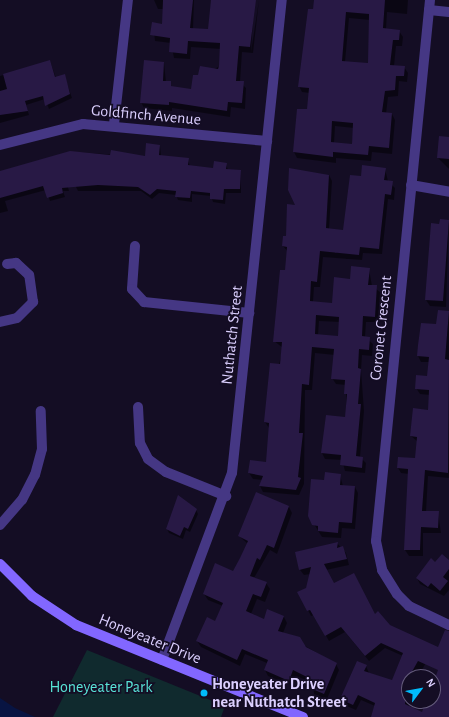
<!DOCTYPE html>
<style>
body{margin:0}
#map{position:relative;width:449px;height:717px;overflow:hidden;background:#140d24;font-family:"Alegreya Sans",sans-serif}
div>[style]{position:absolute}
.green>*{inset:0;background:#102a2e}
.water>*{inset:0;background:#081442}
.shadow>*{inset:0;background:#0007}
.building>*{inset:0;background:#281945}
.street>*{height:10px;margin:-5px;padding:0 5px;transform-origin:5px;border-radius:5px;background:#453784}
.secondary>*{height:10px;margin:-5px;padding:0 5px;transform-origin:5px;border-radius:5px;background:#8267ff}
.dots>*{width:11px;height:11px;translate:-50% -50%;box-sizing:border-box;border:2px solid #140d24;border-radius:50%}
span{translate:-50% -50%;white-space:nowrap;text-align:center;line-height:1.15;-webkit-text-stroke:3.5px #140d24;paint-order:stroke}
.street-label{font-size:16px;color:#dcd0ff}
.poi-label{font-size:16px;color:#dcd0ff;font-weight:700}
.left{translate:0 -50%;text-align:left}
.park-label{font-size:16px;color:#58e3d6}
.north{position:absolute;left:401px;top:669px;width:40px;height:40px;box-sizing:border-box;background:#140d24;border:1px solid #645b7c;border-radius:50%;rotate:58deg;font-size:11px;font-weight:700;line-height:16px;text-align:center;color:#dcd0ff}
.north::after{content:'';display:block;margin:auto;width:14px;height:18px;background:#00bbfb;clip-path:polygon(50% 0,100% 100%,50% 72%,0 100%)}
</style>
<div id="map">
<div class="green">
<div style="clip-path:polygon(87px 650px,225px 706px,221px 717px,53px 717px)"></div>
</div>
<div class="water">
<div style="clip-path:polygon(0 698px,15px 708px,35px 717px,0 717px)"></div>
</div>
<div class="shadow">
<div style="clip-path:polygon(154px 0,194px 0,193px 29px,209px 30px,212px 0,254px 0,251px 52px,259px 0,253px 53px,242px 52px,240px 82px,246px 88px,245px 109px,231px 107px,230px 117px,172px 108px,172px 111px,144px 108px,141px 102px,164px 63px,166px 82px,174px 88px,192px 90px,199px 77px,220px 66px,221px 49px,191px 47px,190px 59px,174px 58px,171px 43px,155px 41px,153px 23px,163px 25px,163px 9px,158px 9px)"></div>
<div style="clip-path:polygon(evenodd,315px 0,408px 0,407px 14px,387px 12px,386px 29px,399px 31px,403px 37px,402px 46px,396px 46px,394px 66px,404px 67px,408px 73px,407px 82px,399px 81px,398px 96px,388px 97px,386px 114px,392px 114px,395px 120px,392px 154px,372px 152px,371px 161px,336px 158px,336px 163px,297px 158px,294px 152px,308px 111px,310px 93px,302px 92px,299px 86px,315px 0,349px 18px,370px 20px,369px 64px,345px 62px,349px 18px,315px 0,335px 126px,354px 128px,352px 145px,334px 143px,335px 126px)"></div>
<div style="clip-path:polygon(50px 61px,56px 78px,64px 75px,72px 98px,49px 109px,45px 99px,26px 105px,29px 115px,0 123px,0 76px)"></div>
<div style="clip-path:polygon(440px 137px,449px 138px,449px 169px,438px 158px)"></div>
<div style="clip-path:polygon(160px 146px,161px 156px,188px 159px,190px 167px,214px 169px,226px 164px,228px 170px,241px 171px,241px 193px,226px 193px,225px 204px,213px 202px,211px 196px,192px 194px,192px 202px,178px 200px,176px 195px,159px 193px,152px 199px,141px 191px,78px 191px,76px 187px,76px 152px,146px 157px)"></div>
<div style="clip-path:polygon(61px 161px,69px 191px,63px 191px,65px 197px,50px 201px,46px 190px,5px 201px,8px 211px,0 213px,0 172px)"></div>
<div style="clip-path:polygon(evenodd,385px 169px,388px 181px,395px 188px,394px 200px,388px 199px,382px 254px,363px 253px,362px 260px,323px 257px,320px 287px,314px 287px,313px 302px,333px 304px,351px 280px,369px 269px,372px 286px,380px 292px,378px 322px,366px 322px,365px 337px,373px 344px,372px 356px,362px 355px,361px 370px,364px 411px,360px 457px,366px 463px,365px 473px,345px 471px,342px 460px,325px 459px,322px 453px,346px 418px,346px 385px,336px 384px,332px 378px,335px 355px,315px 353px,312px 390px,305px 390px,304px 484px,299px 495px,263px 492px,260px 486px,262px 480px,253px 479px,249px 473px,267px 463px,269px 428px,265px 422px,283px 348px,274px 341px,286px 271px,288px 252px,283px 246px,296px 206px,329px 175px,332px 181px,329px 229px,344px 231px,362px 177px,385px 169px,319px 321px,340px 322px,339px 337px,318px 335px,319px 321px)"></div>
<div style="clip-path:polygon(440px 220px,449px 221px,446px 307px,430px 306px,426px 300px)"></div>
<div style="clip-path:polygon(439px 311px,449px 312px,449px 478px,428px 476px,426px 512px,438px 512px,441px 533px,423px 533px,423px 556px,409px 556px,405px 550px,409px 474px,401px 473px,398px 468px,416px 459px,418px 442px,411px 436px,429px 411px,430px 395px,420px 394px,416px 388px,428px 377px,429px 362px,421px 362px,418px 356px,437px 325px)"></div>
<div style="clip-path:polygon(340px 475px,343px 486px,355px 487px,358px 493px,355px 529px,342px 528px,341px 538px,322px 537px,309px 516px,325px 481px)"></div>
<div style="clip-path:polygon(289px 507px,292px 513px,277px 554px,270px 550px,254px 578px,266px 583px,270px 589px,265px 602px,257px 599px,251px 614px,264px 620px,284px 617px,287px 623px,283px 633px,336px 664px,339px 670px,327px 699px,314px 694px,313px 683px,296px 676px,293px 686px,268px 676px,265px 670px,267px 663px,245px 654px,240px 666px,201px 647px,197px 641px,216px 623px,223px 606px,208px 600px,204px 594px,233px 572px,248px 544px,239px 536px)"></div>
<div style="clip-path:polygon(196px 510px,198px 514px,190px 532px,186px 530px,183px 539px,169px 533px,167px 529px)"></div>
<div style="clip-path:polygon(337px 543px,346px 553px,349px 565px,326px 570px,334px 585px,389px 626px,433px 650px,418px 677px,409px 677px,409px 707px,422px 713px,427px 701px,433px 701px,433px 686px,449px 654px,449px 717px,372px 717px,375px 706px,361px 700px,356px 710px,344px 705px,341px 699px,358px 662px,366px 666px,369px 673px,392px 681px,403px 656px,385px 648px,369px 661px,345px 632px,329px 641px,314px 615px,311px 616px,299px 593px,306px 589px,311px 574px,304px 575px,300px 570px)"></div>
<div style="clip-path:polygon(449px 561px,449px 590px,444px 596px,420px 584px,417px 578px,436px 563px)"></div>
</div>
<div class="building">
<div style="clip-path:polygon(163px 0,193px 0,190px 28px,208px 29px,211px 0,256px 0,250px 47px,239px 46px,236px 81px,244px 81px,242px 103px,228px 102px,227px 111px,169px 102px,169px 105px,140px 103px,144px 60px,164px 62px,163px 81px,171px 81px,171px 86px,191px 89px,193px 75px,198px 75px,200px 66px,218px 69px,219px 66px,220px 43px,188px 41px,187px 54px,169px 52px,170px 38px,150px 35px,152px 22px,162px 24px)"></div>
<div style="clip-path:polygon(evenodd,314px 0,385px 0,383px 28px,400px 30px,399px 40px,393px 40px,390px 65px,405px 66px,404px 76px,396px 76px,395px 90px,385px 91px,382px 112px,392px 113px,389px 148px,369px 146px,368px 155px,333px 152px,333px 157px,293px 152px,297px 109px,307px 109px,309px 88px,298px 87px,308px 9px,313px 9px,314px 0,346px 12px,369px 14px,368px 63px,342px 61px,346px 12px,314px 0,332px 121px,353px 123px,352px 144px,331px 142px,332px 121px)"></div>
<div style="clip-path:polygon(50px 60px,55px 77px,65px 74px,70px 94px,45px 106px,43px 96px,25px 101px,28px 111px,0 115px,0 91px,7px 89px,3px 74px)"></div>
<div style="clip-path:polygon(439px 136px,449px 137px,449px 159px,437px 158px)"></div>
<div style="clip-path:polygon(146px 143px,160px 145px,159px 155px,189px 158px,188px 165px,213px 168px,214px 161px,227px 163px,226px 169px,241px 170px,240px 189px,224px 189px,223px 200px,210px 199px,210px 193px,191px 191px,190px 198px,175px 197px,176px 191px,157px 189px,150px 195px,138px 187px,98px 185px,62px 188px,63px 193px,47px 198px,43px 186px,0 198px,0 171px,70px 151px,110px 155px,111px 150px,145px 156px)"></div>
<div style="clip-path:polygon(evenodd,362px 165px,386px 168px,384px 180px,393px 181px,391px 195px,385px 194px,379px 249px,360px 247px,359px 255px,320px 251px,317px 282px,311px 281px,310px 301px,332px 303px,334px 277px,350px 279px,351px 266px,370px 268px,368px 285px,377px 285px,375px 317px,363px 316px,362px 336px,370px 337px,369px 350px,359px 349px,358px 368px,361px 369px,358px 404px,361px 404px,356px 456px,363px 457px,362px 468px,340px 465px,341px 455px,321px 453px,326px 415px,345px 417px,347px 394px,344px 394px,345px 380px,331px 379px,334px 349px,312px 347px,309px 385px,302px 384px,299px 433px,303px 433px,298px 477px,301px 478px,296px 490px,259px 486px,263px 476px,248px 473px,250px 460px,266px 462px,269px 423px,264px 422px,270px 363px,280px 364px,282px 342px,273px 342px,280px 270px,285px 270px,287px 247px,282px 246px,283px 236px,286px 236px,287px 204px,295px 205px,288px 190px,289px 168px,329px 175px,326px 228px,343px 230px,350px 175px,361px 176px,362px 165px,316px 315px,339px 317px,338px 336px,315px 334px,316px 315px)"></div>
<div style="clip-path:polygon(440px 219px,449px 220px,443px 301px,425px 300px,431px 223px,439px 224px)"></div>
<div style="clip-path:polygon(438px 310px,449px 311px,445px 359px,449px 360px,448px 473px,425px 470px,422px 511px,439px 511px,438px 528px,421px 527px,420px 550px,404px 550px,408px 469px,397px 468px,398px 457px,415px 458px,417px 437px,410px 436px,413px 408px,428px 410px,429px 390px,415px 389px,416px 375px,427px 376px,429px 357px,417px 356px,418px 345px,421px 323px,436px 324px)"></div>
<div style="clip-path:polygon(325px 472px,341px 474px,340px 485px,355px 486px,352px 523px,339px 522px,338px 533px,318px 531px,318px 526px,312px 525px,308px 516px,311px 479px,324px 480px)"></div>
<div style="clip-path:polygon(256px 492px,289px 506px,274px 548px,267px 545px,260px 560px,257px 558px,250px 576px,267px 582px,261px 597px,253px 594px,246px 611px,264px 619px,267px 609px,284px 616px,278px 631px,300px 637px,306px 647px,337px 663px,324px 694px,310px 688px,313px 680px,293px 670px,289px 681px,264px 670px,268px 660px,242px 649px,237px 660px,196px 641px,207px 617px,215px 621px,223px 603px,203px 594px,215px 563px,233px 571px,240px 558px,248px 541px,238px 536px)"></div>
<div style="clip-path:polygon(178px 495px,197px 509px,188px 529px,184px 527px,180px 536px,166px 529px)"></div>
<div style="clip-path:polygon(evenodd,338px 542px,337px 548px,343px 546px,347px 559px,324px 564px,334px 583px,354px 573px,375px 614px,378px 611px,390px 625px,438px 647px,445px 630px,449px 631px,449px 717px,371px 717px,375px 703px,358px 695px,353px 705px,340px 699px,357px 661px,367px 665px,364px 671px,392px 680px,403px 653px,381px 643px,365px 656px,341px 627px,325px 636px,310px 610px,307px 611px,297px 592px,306px 588px,311px 567px,299px 570px,295px 552px,338px 542px,418px 661px,438px 670px,433px 684px,433px 701px,426px 701px,422px 712px,405px 704px,409px 677px,418px 661px)"></div>
<div style="clip-path:polygon(442px 554px,449px 560px,449px 569px,443px 577px,448px 581px,440px 591px,431px 583px,428px 587px,416px 578px,431px 558px,435px 562px)"></div>
</div>
<div class="street">
<div style="left:430px;top:0;width:544px;rotate:95.7deg"></div>
<div style="left:376px;top:541px;width:30px;rotate:78deg"></div>
<div style="left:382px;top:570px;width:28px;rotate:58deg"></div>
<div style="left:397px;top:594px;width:17px;rotate:45deg"></div>
<div style="left:409px;top:606px;width:44px;rotate:25.4deg"></div>
<div style="left:429px;top:10px;width:20px;rotate:6deg"></div>
<div style="left:114px;top:124px;width:125px;rotate:-83.6deg"></div>
<div style="left:0;top:145px;width:86px;rotate:-14.2deg"></div>
<div style="left:83px;top:124px;width:185px;rotate:5.3deg"></div>
<div style="left:411px;top:185px;width:39px;rotate:10deg"></div>
<div style="left:135px;top:246px;width:43px;rotate:94deg"></div>
<div style="left:132px;top:289px;width:18px;rotate:47deg"></div>
<div style="left:144px;top:302px;width:106px;rotate:6deg"></div>
<div style="left:0;top:322px;width:17px;rotate:-13deg"></div>
<div style="left:17px;top:318px;width:23px;rotate:-45deg"></div>
<div style="left:33px;top:302px;width:27px;rotate:-98deg"></div>
<div style="left:29px;top:275px;width:18px;rotate:-137deg"></div>
<div style="left:16px;top:263px;width:9px;rotate:174deg"></div>
<div style="left:138px;top:407px;width:36px;rotate:87deg"></div>
<div style="left:140px;top:443px;width:18px;rotate:63deg"></div>
<div style="left:148px;top:459px;width:22px;rotate:36deg"></div>
<div style="left:166px;top:472px;width:65px;rotate:21.8deg"></div>
<div style="left:0;top:525px;width:33px;rotate:-49deg"></div>
<div style="left:22px;top:500px;width:28px;rotate:-63deg"></div>
<div style="left:35px;top:475px;width:27px;rotate:-75deg"></div>
<div style="left:42px;top:449px;width:38px;rotate:-92deg"></div>
<div style="left:162px;top:660px;width:200px;rotate:-69.5deg"></div>
<div style="left:232px;top:473px;width:476px;rotate:-84deg"></div>
</div>
<div class="secondary">
<div style="left:0;top:564px;width:45px;rotate:45deg"></div>
<div style="left:32px;top:596px;width:53px;rotate:33.4deg"></div>
<div style="left:76px;top:625px;width:245px;rotate:22.1deg"></div>
</div>
<div class="dots">
<div style="left:204px;top:693px;background:#00bbfb"></div>
</div>
<div class="street-label">
<span style="left:146px;top:115px;rotate:5deg">Goldfinch Avenue</span>
<span style="left:381px;top:328px;rotate:-84deg">Coronet Crescent</span>
<span style="left:232px;top:335px;rotate:-84deg">Nuthatch Street</span>
<span style="left:150px;top:639px;rotate:22deg">Honeyeater Drive</span>
</div>
<div class="poi-label">
<span class="left" style="left:212px;top:693px">Honeyeater Drive<br>near Nuthatch Street</span>
</div>
<div class="park-label">
<span style="left:101px;top:687px">Honeyeater Park</span>
</div>
<div class="north">N</div>
</div>
